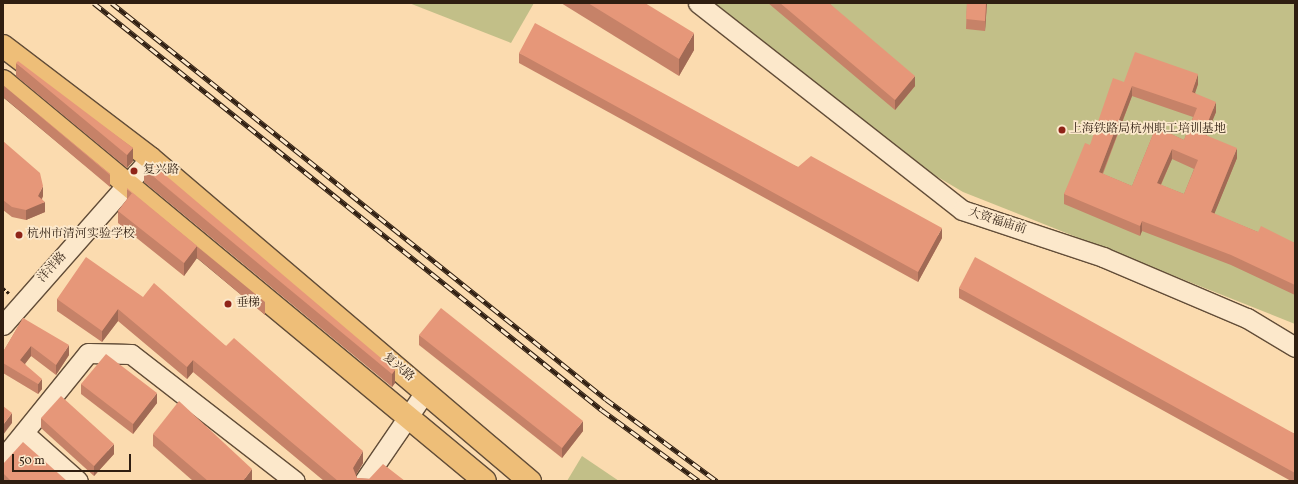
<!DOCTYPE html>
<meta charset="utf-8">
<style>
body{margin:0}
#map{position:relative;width:1298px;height:484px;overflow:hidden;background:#fbdbaf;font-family:Vollkorn,"Noto Serif SC",serif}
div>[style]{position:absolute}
.green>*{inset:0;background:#c2bf88}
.path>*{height:2.5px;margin-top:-1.25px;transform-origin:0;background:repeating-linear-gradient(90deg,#2f1e11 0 3px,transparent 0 5px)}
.roads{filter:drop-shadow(1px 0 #624d38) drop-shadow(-1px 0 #624d38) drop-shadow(0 1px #624d38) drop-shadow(0 -1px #624d38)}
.minor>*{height:19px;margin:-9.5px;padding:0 9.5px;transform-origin:9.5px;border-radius:9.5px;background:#fce8cb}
.major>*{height:22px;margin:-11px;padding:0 11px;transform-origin:11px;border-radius:11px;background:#eebe78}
.rail>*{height:4.5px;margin-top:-2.25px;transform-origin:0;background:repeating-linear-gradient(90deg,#fce8cb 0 9px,#2f1e11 0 18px);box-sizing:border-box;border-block:1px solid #2f1e11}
.wall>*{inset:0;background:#c68268}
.shaded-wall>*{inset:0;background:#a16a55}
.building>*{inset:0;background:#e69779}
.dots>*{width:11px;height:11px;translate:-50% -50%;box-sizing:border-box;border:2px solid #fce8cb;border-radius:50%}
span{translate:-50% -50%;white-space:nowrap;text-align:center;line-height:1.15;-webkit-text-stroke:3.5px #fce8cb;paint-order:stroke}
.poi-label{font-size:12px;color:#2f1e11}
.left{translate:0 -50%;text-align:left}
.street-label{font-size:12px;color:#2f1e11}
.frame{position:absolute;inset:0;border:4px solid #2f1e11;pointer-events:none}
.scale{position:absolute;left:12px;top:454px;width:119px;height:18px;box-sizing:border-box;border:2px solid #2f1e11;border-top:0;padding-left:5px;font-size:12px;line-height:14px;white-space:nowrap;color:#2f1e11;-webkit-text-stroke:3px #fce8cb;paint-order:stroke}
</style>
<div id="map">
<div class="green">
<div style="clip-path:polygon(409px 3px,534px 3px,511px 43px)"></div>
<div style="clip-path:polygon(691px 3px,1295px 3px,1295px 324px,963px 192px,882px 144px)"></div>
<div style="clip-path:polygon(582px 456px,619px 481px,567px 481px)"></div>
</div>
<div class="path">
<div style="left:3px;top:288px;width:8px;rotate:40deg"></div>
</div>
<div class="roads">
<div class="minor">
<div style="left:698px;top:3px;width:335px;rotate:38.1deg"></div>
<div style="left:962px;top:210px;width:149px;rotate:18.4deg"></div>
<div style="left:1103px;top:257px;width:156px;rotate:23deg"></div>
<div style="left:1247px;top:318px;width:56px;rotate:31.1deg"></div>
<div style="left:3px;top:325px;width:222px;rotate:-48.6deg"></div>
<div style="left:24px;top:433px;width:72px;rotate:41.6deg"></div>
<div style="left:3px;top:458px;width:135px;rotate:-51deg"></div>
<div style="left:88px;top:353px;width:43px;rotate:1.3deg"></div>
<div style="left:131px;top:354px;width:207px;rotate:37.8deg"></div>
<div style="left:364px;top:481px;width:108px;rotate:-55.6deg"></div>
</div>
<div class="major">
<div style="left:3px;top:46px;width:185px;rotate:37.3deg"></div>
<div style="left:150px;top:158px;width:499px;rotate:40.4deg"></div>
<div style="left:3px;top:81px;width:626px;rotate:39.69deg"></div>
</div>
</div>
<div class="rail">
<div style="left:94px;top:3px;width:651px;rotate:38.7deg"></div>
<div style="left:602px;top:410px;width:120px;rotate:36.2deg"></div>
<div style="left:112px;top:3px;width:633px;rotate:38.72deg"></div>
<div style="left:606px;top:399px;width:138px;rotate:36.5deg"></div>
</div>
<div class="wall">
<div style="clip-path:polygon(561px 3px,645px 3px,694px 50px,679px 76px)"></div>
<div style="clip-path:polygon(768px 3px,829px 3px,915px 86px,895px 110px)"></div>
<div style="clip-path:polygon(967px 3px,987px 3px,985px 31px,966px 29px)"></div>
<div style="clip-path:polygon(519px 53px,798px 167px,942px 238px,918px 282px,519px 63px)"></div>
<div style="clip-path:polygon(16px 63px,133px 148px,133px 161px,127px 168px,16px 76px)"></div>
<div style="clip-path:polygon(evenodd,1124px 82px,1198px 84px,1195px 93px,1216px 112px,1206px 135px,1237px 158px,1214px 214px,1258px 232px,1295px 243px,1295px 295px,1231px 265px,1142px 231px,1140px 236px,1064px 204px,1064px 194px,1124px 82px,1132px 96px,1193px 117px,1184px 140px,1156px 127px,1132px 186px,1103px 174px,1132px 96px,1124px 82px,1172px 159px,1194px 169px,1184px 194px,1161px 185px,1172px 159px)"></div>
<div style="clip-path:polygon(3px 85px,110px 174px,110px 187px,3px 97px)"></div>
<div style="clip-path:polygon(3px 141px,43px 196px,42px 199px,45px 212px,26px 220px,12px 217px,3px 210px)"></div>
<div style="clip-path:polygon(144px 169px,395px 370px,395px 383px,392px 387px,144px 182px)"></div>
<div style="clip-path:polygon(127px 189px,265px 302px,265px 315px,197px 258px,184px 276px,118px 223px,118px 211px,127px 199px)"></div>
<div style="clip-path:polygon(959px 288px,1295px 434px,1295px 481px,1291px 481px,959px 298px)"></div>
<div style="clip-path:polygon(143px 297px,226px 346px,363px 463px,356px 475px,357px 478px,405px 481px,324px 481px,193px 372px,187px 379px,118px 321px,102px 342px,57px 311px,57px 299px)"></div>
<div style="clip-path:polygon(23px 318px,69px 355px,56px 375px,31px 356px,25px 364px,42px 389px,38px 394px,3px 373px,3px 352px)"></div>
<div style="clip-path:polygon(419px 335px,583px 431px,562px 458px,419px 345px)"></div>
<div style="clip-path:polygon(81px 384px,157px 403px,133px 434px,81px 394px)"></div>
<div style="clip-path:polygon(41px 418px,114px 454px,94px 476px,41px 428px)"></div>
<div style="clip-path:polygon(153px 434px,252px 481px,193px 481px,153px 446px)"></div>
<div style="clip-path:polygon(3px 464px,67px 481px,3px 481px)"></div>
</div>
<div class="shaded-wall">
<div style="clip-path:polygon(986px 3px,987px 3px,985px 31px,985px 21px)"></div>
<div style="clip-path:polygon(694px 33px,694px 50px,679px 76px,679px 59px)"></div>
<div style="clip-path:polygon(1198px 74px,1198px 84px,1192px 102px,1192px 92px)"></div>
<div style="clip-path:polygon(915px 76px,915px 86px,895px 110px,895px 100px)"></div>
<div style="clip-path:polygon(1132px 86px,1132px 96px,1099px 182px,1099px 172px)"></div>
<div style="clip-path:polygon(1216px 102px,1216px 112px,1203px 144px,1203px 134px)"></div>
<div style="clip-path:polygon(133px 148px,133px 161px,127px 168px,127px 155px)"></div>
<div style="clip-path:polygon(1237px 148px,1237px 158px,1211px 222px,1211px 212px)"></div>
<div style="clip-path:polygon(1172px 149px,1172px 159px,1157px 193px,1157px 183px)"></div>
<div style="clip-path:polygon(43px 186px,43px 196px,39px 204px,45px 202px,45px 212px,26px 220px,26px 210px,38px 196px)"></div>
<div style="clip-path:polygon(1142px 221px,1142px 231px,1140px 236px,1140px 226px)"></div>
<div style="clip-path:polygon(942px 228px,942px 238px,918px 282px,918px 272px)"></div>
<div style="clip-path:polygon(197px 246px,197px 258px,184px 276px,184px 263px)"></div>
<div style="clip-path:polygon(118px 309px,118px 321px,102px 342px,102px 331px)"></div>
<div style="clip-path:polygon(69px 345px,69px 355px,56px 375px,56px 365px)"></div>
<div style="clip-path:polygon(31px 346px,31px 356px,20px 370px,20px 360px)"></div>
<div style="clip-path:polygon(193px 360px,193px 372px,187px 379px,187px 367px)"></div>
<div style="clip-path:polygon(395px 370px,395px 383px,392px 387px,392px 374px)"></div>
<div style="clip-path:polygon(42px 379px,42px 389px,38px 394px,38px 384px)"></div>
<div style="clip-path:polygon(157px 393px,157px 403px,133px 434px,133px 424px)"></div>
<div style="clip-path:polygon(12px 413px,12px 423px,3px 435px,3px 425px)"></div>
<div style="clip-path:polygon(583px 421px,583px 431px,562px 458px,562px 448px)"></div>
<div style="clip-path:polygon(114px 444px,114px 454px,94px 476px,94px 466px)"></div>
<div style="clip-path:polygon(363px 451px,363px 463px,353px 480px,353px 468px)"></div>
<div style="clip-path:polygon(252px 469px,252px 481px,243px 481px)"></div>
</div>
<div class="building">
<div style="clip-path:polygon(588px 3px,645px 3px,694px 33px,679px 59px)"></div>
<div style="clip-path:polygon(780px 3px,829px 3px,915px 76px,895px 100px)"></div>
<div style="clip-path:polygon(967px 3px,986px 3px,985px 21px,966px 19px)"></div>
<div style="clip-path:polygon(535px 23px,798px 167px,811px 156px,942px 228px,918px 272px,519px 53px)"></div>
<div style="clip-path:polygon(evenodd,1135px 52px,1198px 74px,1192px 92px,1216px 102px,1203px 134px,1237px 148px,1211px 212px,1258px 232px,1261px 226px,1295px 243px,1295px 285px,1231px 255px,1142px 221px,1140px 226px,1064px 194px,1085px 143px,1090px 145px,1113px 78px,1124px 82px,1135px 52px,1132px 86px,1197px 108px,1184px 140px,1156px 127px,1132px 186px,1099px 172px,1132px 86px,1135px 52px,1172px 149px,1198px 160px,1184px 194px,1157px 183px,1172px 149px)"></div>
<div style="clip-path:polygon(18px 61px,133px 148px,127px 155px,16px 63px)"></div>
<div style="clip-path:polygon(3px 85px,110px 174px,110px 175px)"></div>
<div style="clip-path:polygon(3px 141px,40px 173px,43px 186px,38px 196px,45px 202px,26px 210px,12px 207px,3px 200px)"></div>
<div style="clip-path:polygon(150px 162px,395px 370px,392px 374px,144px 169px)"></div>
<div style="clip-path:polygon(127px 188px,265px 302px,197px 246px,184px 263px,118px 211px,132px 193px,127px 189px)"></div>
<div style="clip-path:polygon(86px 257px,143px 297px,154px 283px,226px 346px,234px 338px,363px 451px,353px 468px,357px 478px,369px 479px,383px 464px,405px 481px,343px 481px,342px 480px,341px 481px,338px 481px,193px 360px,187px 367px,118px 309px,102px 331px,57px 299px)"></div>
<div style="clip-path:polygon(975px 257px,1295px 434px,1295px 473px,959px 288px)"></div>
<div style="clip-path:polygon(441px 308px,583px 421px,562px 448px,419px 335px)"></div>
<div style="clip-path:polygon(23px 318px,69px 345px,56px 365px,31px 346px,20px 360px,42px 379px,38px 384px,3px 363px,3px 352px)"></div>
<div style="clip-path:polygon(106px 354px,157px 393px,133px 424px,81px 384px)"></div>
<div style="clip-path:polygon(61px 396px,114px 444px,94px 466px,41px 418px)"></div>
<div style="clip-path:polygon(179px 401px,252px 469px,243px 481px,208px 481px,153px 434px)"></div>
<div style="clip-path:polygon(3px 406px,12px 413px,3px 425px)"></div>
<div style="clip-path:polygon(23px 442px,67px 481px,11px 481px,3px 473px,3px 464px)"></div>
</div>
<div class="dots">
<div style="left:1062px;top:130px;background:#8f2418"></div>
<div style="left:134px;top:171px;background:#8f2418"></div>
<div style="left:19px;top:235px;background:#8f2418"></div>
<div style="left:228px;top:304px;background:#8f2418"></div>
</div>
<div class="poi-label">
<span class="left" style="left:1070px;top:130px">上海铁路局杭州职工培训基地</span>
<span class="left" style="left:143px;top:171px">复兴路</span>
<span class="left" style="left:27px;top:235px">杭州市清河实验学校</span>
<span class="left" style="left:236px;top:304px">垂梯</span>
</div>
<div class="street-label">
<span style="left:997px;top:222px;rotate:18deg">大资福庙前</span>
<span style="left:53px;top:268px;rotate:-48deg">洋泮路</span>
<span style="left:398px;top:368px;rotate:40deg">复兴路</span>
</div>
<div class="frame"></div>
<div class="scale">50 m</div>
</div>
